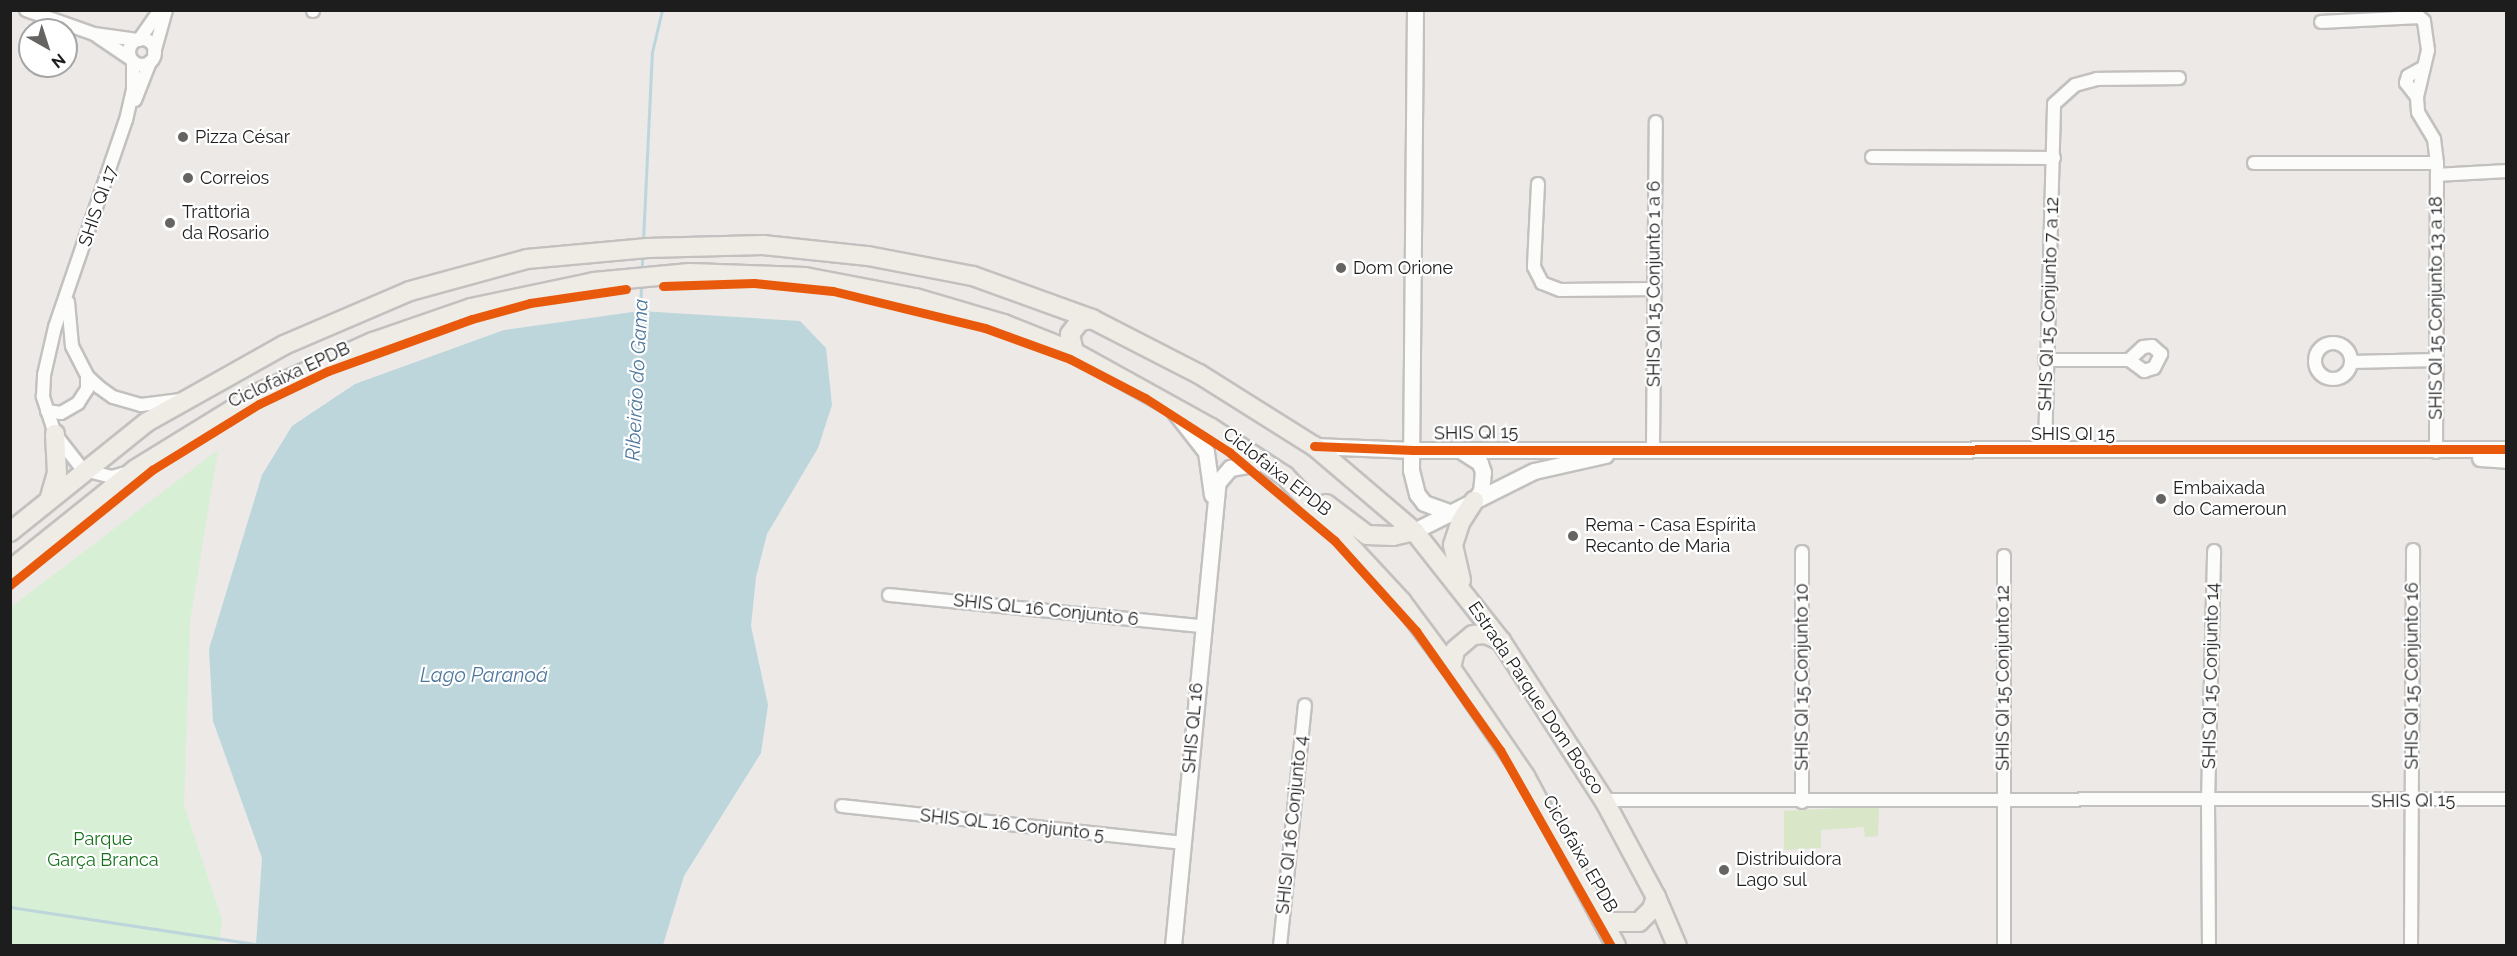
<!DOCTYPE html>
<meta charset="utf-8">
<style>
body{margin:0}
#map{position:relative;width:2517px;height:956px;overflow:hidden;background:#ece9e6;font-family:Raleway,sans-serif}
div>[style]{position:absolute}
.grass>*{inset:0;background:#d9e6c7}
.park>*{inset:0;background:#d7efd5}
.water>*{inset:0;background:#bcd6dc}
.stream>*{height:3px;margin:-1.5px;padding:0 1.5px;transform-origin:1.5px;border-radius:1.5px;background:#bcd6dc}
.roads{filter:drop-shadow(2px 0 #c3c1c0) drop-shadow(-2px 0 #c3c1c0) drop-shadow(0 2px #c3c1c0) drop-shadow(0 -2px #c3c1c0)}
.minor>*{height:12px;margin:-6px;padding:0 6px;transform-origin:6px;border-radius:6px;background:#fcfcfb}
.minor>.ring{margin:-6px;padding:0;box-sizing:content-box;background:none;border:12px solid #fcfcfb;border-radius:50%}
.tertiary>*{height:15px;margin:-7.5px;padding:0 7.5px;transform-origin:7.5px;border-radius:7.5px;background:#fcfcfb}
.primary>*{height:18px;margin:-9px;padding:0 9px;transform-origin:9px;border-radius:9px;background:#efebe5}
.cycleway>*{height:9px;margin:-4.5px;padding:0 4.5px;transform-origin:4.5px;border-radius:4.5px;background:#e8590c}
.dots>*{width:16px;height:16px;translate:-50% -50%;box-sizing:border-box;border:3px solid #fff;border-radius:50%}
span{translate:-50% -50%;white-space:nowrap;text-align:center;line-height:1.15;-webkit-text-stroke:4.5px #fff;paint-order:stroke}
.poi-label{font-size:18px;color:#1d1d1d}
.left{translate:0 -50%;text-align:left}
.street-label{font-size:18px;color:#1d1d1d}
.park-label{font-size:18px;color:#15721b}
.water-label{font-size:20px;color:#50789d;font-style:italic}
.frame{position:absolute;inset:0;border:12px solid #1d1d1d;pointer-events:none}
.north{position:absolute;left:18px;top:18px;width:60px;height:60px;box-sizing:border-box;background:#fff;border:2px solid #a5a5a5;border-radius:50%;rotate:141deg;font-size:16px;font-weight:700;line-height:24px;text-align:center;color:#1d1d1d}
.north::after{content:'';display:block;margin:auto;width:21px;height:27px;background:#656463;clip-path:polygon(50% 0,100% 100%,50% 72%,0 100%)}
</style>
<div id="map">
<div class="grass">
<div style="clip-path:polygon(1879px 806px,1878px 836px,1865px 837px,1864px 827px,1821px 830px,1821px 848px,1784px 850px,1784px 811px)"></div>
</div>
<div class="park">
<div style="clip-path:polygon(218px 450px,190px 621px,184px 805px,222px 920px,219px 945px,11px 945px,11px 607px)"></div>
</div>
<div class="water">
<div style="clip-path:polygon(640px 311px,800px 321px,826px 348px,832px 405px,818px 448px,767px 534px,756px 577px,751px 626px,768px 705px,761px 753px,684px 876px,663px 945px,256px 945px,262px 858px,213px 721px,209px 649px,262px 475px,292px 426px,355px 384px,504px 330px)"></div>
</div>
<div class="stream">
<div style="left:643px;top:241px;width:189px;rotate:-87.3deg"></div>
<div style="left:652px;top:52px;width:43px;rotate:-76.6deg"></div>
<div style="left:642px;top:271px;width:17px;rotate:-90deg"></div>
<div style="left:640px;top:313px;width:29px;rotate:-88deg"></div>
<div style="left:10px;top:907px;width:249px;rotate:8.6deg"></div>
</div>
<div class="roads">
<div class="minor">
<div style="left:26px;top:10px;width:72px;rotate:19.4deg"></div>
<div style="left:94px;top:34px;width:44px;rotate:7.8deg"></div>
<div style="left:313px;top:11px;width:1px;rotate:-90deg"></div>
<div style="left:97px;top:36px;width:41px;rotate:34.1deg"></div>
<div class="ring" style="left:129px;top:39px;width:14px;height:14px"></div>
<div style="left:139px;top:40px;width:37px;rotate:-55deg"></div>
<div style="left:154px;top:53px;width:45px;rotate:-74.4deg"></div>
<div style="left:2417px;top:97px;width:18px;rotate:-128deg"></div>
<div style="left:2406px;top:83px;width:7px;rotate:-74deg"></div>
<div style="left:2408px;top:76px;width:18px;rotate:-29deg"></div>
<div style="left:135px;top:100px;width:41px;rotate:-68.5deg"></div>
<div style="left:1872px;top:157px;width:182px;rotate:0.3deg"></div>
<div style="left:2254px;top:163px;width:183px"></div>
<div style="left:2437px;top:163px;width:24px;rotate:-97deg"></div>
<div style="left:2434px;top:139px;width:31px;rotate:-121deg"></div>
<div style="left:2418px;top:112px;width:15px;rotate:-94deg"></div>
<div style="left:2417px;top:97px;width:48px;rotate:-76.8deg"></div>
<div style="left:2428px;top:50px;width:29px;rotate:-98deg"></div>
<div style="left:2424px;top:21px;width:6px;rotate:-141deg"></div>
<div style="left:2419px;top:17px;width:98px;rotate:177.1deg"></div>
<div style="left:2437px;top:175px;width:69px;rotate:-3.3deg"></div>
<div style="left:1538px;top:184px;width:83px;rotate:92.8deg"></div>
<div style="left:1534px;top:267px;width:18px;rotate:63deg"></div>
<div style="left:1542px;top:283px;width:19px;rotate:21deg"></div>
<div style="left:1560px;top:290px;width:94px;rotate:-0.6deg"></div>
<div style="left:68px;top:302px;width:44px;rotate:84.8deg"></div>
<div style="left:72px;top:346px;width:34px;rotate:63deg"></div>
<div style="left:87px;top:376px;width:16px;rotate:43deg"></div>
<div style="left:99px;top:387px;width:17px;rotate:36deg"></div>
<div style="left:113px;top:397px;width:29px;rotate:16deg"></div>
<div style="left:141px;top:405px;width:40px;rotate:-7.1deg"></div>
<div class="ring" style="left:2315px;top:343px;width:24px;height:24px"></div>
<div style="left:2045px;top:360px;width:84px"></div>
<div style="left:2129px;top:360px;width:19px;rotate:36deg"></div>
<div style="left:2144px;top:371px;width:10px;rotate:-17deg"></div>
<div style="left:2154px;top:368px;width:16px;rotate:-63deg"></div>
<div style="left:2161px;top:354px;width:12px;rotate:-138deg"></div>
<div style="left:2152px;top:346px;width:9px;rotate:174deg"></div>
<div style="left:2143px;top:347px;width:19px;rotate:137deg"></div>
<div style="left:2351px;top:362px;width:85px;rotate:-1.3deg"></div>
<div style="left:47px;top:411px;width:14px;rotate:8deg"></div>
<div style="left:61px;top:413px;width:20px;rotate:-30deg"></div>
<div style="left:78px;top:403px;width:17px;rotate:-57deg"></div>
<div style="left:87px;top:389px;width:13px;rotate:-90deg"></div>
<div style="left:1653px;top:447px;width:325px;rotate:-89.5deg"></div>
<div style="left:2045px;top:450px;width:346px;rotate:-88.5deg"></div>
<div style="left:2054px;top:104px;width:28px;rotate:-42deg"></div>
<div style="left:2075px;top:85px;width:23px;rotate:-15deg"></div>
<div style="left:2097px;top:79px;width:82px;rotate:-0.7deg"></div>
<div style="left:2436px;top:452px;width:289px;rotate:-89.8deg"></div>
<div style="left:126px;top:473px;width:15px;rotate:164deg"></div>
<div style="left:112px;top:477px;width:30px;rotate:-166deg"></div>
<div style="left:83px;top:470px;width:46px;rotate:-127.9deg"></div>
<div style="left:55px;top:434px;width:40px;rotate:-108deg"></div>
<div style="left:43px;top:396px;width:21px;rotate:-87deg"></div>
<div style="left:44px;top:375px;width:49px;rotate:-77.1deg"></div>
<div style="left:55px;top:327px;width:219px;rotate:-71.1deg"></div>
<div style="left:126px;top:120px;width:31px;rotate:-77deg"></div>
<div style="left:133px;top:90px;width:28px;rotate:-90deg"></div>
<div style="left:2004px;top:556px;width:390px;rotate:90deg"></div>
<div style="left:889px;top:595px;width:315px;rotate:5.7deg"></div>
<div style="left:1604px;top:800px;width:902px;rotate:-0.06deg"></div>
<div style="left:1802px;top:802px;width:250px;rotate:-90deg"></div>
<div style="left:842px;top:806px;width:342px;rotate:6.2deg"></div>
<div style="left:1280px;top:946px;width:242px;rotate:-84.1deg"></div>
<div style="left:2209px;top:946px;width:144px;rotate:-90.4deg"></div>
<div style="left:2208px;top:802px;width:251px;rotate:-88.6deg"></div>
<div style="left:2411px;top:946px;width:396px;rotate:-89.7deg"></div>
</div>
<div class="tertiary">
<div style="left:1415px;top:10px;width:460px;rotate:90.5deg"></div>
<div style="left:1411px;top:470px;width:25px;rotate:76deg"></div>
<div style="left:1417px;top:494px;width:11px;rotate:52deg"></div>
<div style="left:1424px;top:503px;width:29px;rotate:20deg"></div>
<div style="left:1174px;top:411px;width:52px;rotate:52deg"></div>
<div style="left:1206px;top:452px;width:43px;rotate:82.1deg"></div>
<div style="left:1314px;top:446px;width:99px;rotate:2.3deg"></div>
<div style="left:1413px;top:450px;width:1093px;rotate:-0.05deg"></div>
<div style="left:1460px;top:450px;width:24px;rotate:33deg"></div>
<div style="left:1480px;top:463px;width:9px;rotate:72deg"></div>
<div style="left:1483px;top:472px;width:19px;rotate:96deg"></div>
<div style="left:1481px;top:491px;width:12px;rotate:125deg"></div>
<div style="left:2480px;top:458px;width:26px;rotate:4deg"></div>
<div style="left:1414px;top:531px;width:134px;rotate:-26.6deg"></div>
<div style="left:1534px;top:471px;width:73px;rotate:-12.7deg"></div>
<div style="left:1173px;top:946px;width:466px;rotate:-84.5deg"></div>
<div style="left:1218px;top:482px;width:18px;rotate:-49deg"></div>
<div style="left:1230px;top:468px;width:36px;rotate:-10deg"></div>
</div>
<div class="primary">
<div style="left:1074px;top:352px;width:18px;rotate:-103deg"></div>
<div style="left:1070px;top:334px;width:16px;rotate:-52deg"></div>
<div style="left:1080px;top:321px;width:12px;rotate:-9deg"></div>
<div style="left:50px;top:497px;width:25px;rotate:-74deg"></div>
<div style="left:57px;top:473px;width:39px;rotate:-93deg"></div>
<div style="left:1326px;top:504px;width:51px;rotate:37.1deg"></div>
<div style="left:1367px;top:535px;width:26px;rotate:2deg"></div>
<div style="left:1393px;top:536px;width:22px;rotate:-13deg"></div>
<div style="left:10px;top:532px;width:176px;rotate:-38.8deg"></div>
<div style="left:147px;top:422px;width:157px;rotate:-29.3deg"></div>
<div style="left:284px;top:345px;width:137px;rotate:-23.2deg"></div>
<div style="left:410px;top:291px;width:121px;rotate:-15.3deg"></div>
<div style="left:527px;top:259px;width:121px;rotate:-5.2deg"></div>
<div style="left:647px;top:248px;width:116px;rotate:-1.5deg"></div>
<div style="left:763px;top:245px;width:106px;rotate:6deg"></div>
<div style="left:868px;top:256px;width:107px;rotate:10.8deg"></div>
<div style="left:973px;top:276px;width:127px;rotate:19.9deg"></div>
<div style="left:1092px;top:319px;width:120px;rotate:27.2deg"></div>
<div style="left:1199px;top:374px;width:136px;rotate:32.1deg"></div>
<div style="left:1314px;top:446px;width:131px;rotate:40.4deg"></div>
<div style="left:1414px;top:531px;width:140px;rotate:51.7deg"></div>
<div style="left:1501px;top:641px;width:189px;rotate:57.1deg"></div>
<div style="left:1604px;top:800px;width:110px;rotate:61.8deg"></div>
<div style="left:1656px;top:897px;width:53px;rotate:66.8deg"></div>
<div style="left:10px;top:570px;width:161px;rotate:-38.7deg"></div>
<div style="left:136px;top:469px;width:147px;rotate:-31.6deg"></div>
<div style="left:261px;top:392px;width:123px;rotate:-24.1deg"></div>
<div style="left:373px;top:342px;width:104px;rotate:-19.1deg"></div>
<div style="left:471px;top:308px;width:126px;rotate:-11.9deg"></div>
<div style="left:594px;top:282px;width:96px;rotate:-5.4deg"></div>
<div style="left:690px;top:273px;width:115px;rotate:2deg"></div>
<div style="left:805px;top:277px;width:112px;rotate:10.8deg"></div>
<div style="left:915px;top:298px;width:93px;rotate:16.3deg"></div>
<div style="left:1004px;top:324px;width:75px;rotate:21.8deg"></div>
<div style="left:1074px;top:352px;width:157px;rotate:29deg"></div>
<div style="left:1211px;top:428px;width:88px;rotate:33deg"></div>
<div style="left:1285px;top:476px;width:171px;rotate:47.1deg"></div>
<div style="left:1401px;top:601px;width:84px;rotate:53.3deg"></div>
<div style="left:1451px;top:668px;width:131px;rotate:55.6deg"></div>
<div style="left:1525px;top:776px;width:193px;rotate:61.8deg"></div>
<div style="left:1461px;top:580px;width:36px;rotate:-103deg"></div>
<div style="left:1453px;top:545px;width:25px;rotate:-72deg"></div>
<div style="left:1461px;top:521px;width:24px;rotate:-57deg"></div>
<div style="left:1451px;top:668px;width:18px;rotate:-77deg"></div>
<div style="left:1455px;top:650px;width:23px;rotate:-40deg"></div>
<div style="left:1473px;top:635px;width:13px;rotate:-4deg"></div>
<div style="left:1486px;top:634px;width:17px;rotate:25deg"></div>
<div style="left:1605px;top:922px;width:34px"></div>
<div style="left:1639px;top:922px;width:18px;rotate:-45deg"></div>
<div style="left:1652px;top:909px;width:13px;rotate:-72deg"></div>
</div>
</div>
<div class="cycleway">
<div style="left:663px;top:286px;width:91px;rotate:-1.9deg"></div>
<div style="left:754px;top:283px;width:79px;rotate:5.8deg"></div>
<div style="left:833px;top:291px;width:156px;rotate:13.7deg"></div>
<div style="left:985px;top:328px;width:90px;rotate:20deg"></div>
<div style="left:1070px;top:359px;width:85px;rotate:27.5deg"></div>
<div style="left:1145px;top:398px;width:100px;rotate:32.7deg"></div>
<div style="left:1229px;top:452px;width:138px;rotate:40deg"></div>
<div style="left:1335px;top:541px;width:121px;rotate:48deg"></div>
<div style="left:1416px;top:631px;width:146px;rotate:54.8deg"></div>
<div style="left:1500px;top:750px;width:225px;rotate:60.5deg"></div>
<div style="left:1314px;top:446px;width:99px;rotate:2.3deg"></div>
<div style="left:1413px;top:450px;width:1093px;rotate:-0.05deg"></div>
<div style="left:10px;top:585px;width:183px;rotate:-39deg"></div>
<div style="left:152px;top:470px;width:126px;rotate:-31.7deg"></div>
<div style="left:259px;top:404px;width:76px;rotate:-25.6deg"></div>
<div style="left:328px;top:371px;width:153px;rotate:-19.9deg"></div>
<div style="left:472px;top:319px;width:60px;rotate:-15.4deg"></div>
<div style="left:530px;top:303px;width:97px;rotate:-8.3deg"></div>
</div>
<div class="dots">
<div style="left:183px;top:137px;background:#656463"></div>
<div style="left:188px;top:178px;background:#656463"></div>
<div style="left:170px;top:223px;background:#656463"></div>
<div style="left:1341px;top:268px;background:#656463"></div>
<div style="left:2161px;top:499px;background:#656463"></div>
<div style="left:1573px;top:536px;background:#656463"></div>
<div style="left:1724px;top:870px;background:#656463"></div>
</div>
<div class="poi-label">
<span class="left" style="left:195px;top:137px">Pizza César</span>
<span class="left" style="left:200px;top:178px">Correios</span>
<span class="left" style="left:182px;top:223px">Trattoria<br>da Rosario</span>
<span class="left" style="left:1353px;top:268px">Dom Orione</span>
<span class="left" style="left:2173px;top:499px">Embaixada<br>do Cameroun</span>
<span class="left" style="left:1585px;top:536px">Rema - Casa Espírita<br>Recanto de Maria</span>
<span class="left" style="left:1736px;top:870px">Distribuidora<br>Lago sul</span>
</div>
<div class="street-label">
<span style="left:98px;top:206px;rotate:-71deg">SHIS QI 17</span>
<span style="left:1654px;top:284px;rotate:-90deg">SHIS QI 15 Conjunto 1 a 6</span>
<span style="left:2049px;top:304px;rotate:-88deg">SHIS QI 15 Conjunto 7 a 12</span>
<span style="left:2436px;top:308px;rotate:-90deg">SHIS QI 15 Conjunto 13 a 18</span>
<span style="left:289px;top:375px;rotate:-25deg">Ciclofaixa EPDB</span>
<span style="left:1476px;top:433px;rotate:-1deg">SHIS QI 15</span>
<span style="left:2073px;top:434px">SHIS QI 15</span>
<span style="left:1277px;top:472px;rotate:38deg">Ciclofaixa EPDB</span>
<span style="left:1046px;top:610px;rotate:6deg">SHIS QL 16 Conjunto 6</span>
<span style="left:2211px;top:676px;rotate:-89deg">SHIS QI 15 Conjunto 14</span>
<span style="left:2412px;top:676px;rotate:-90deg">SHIS QI 15 Conjunto 16</span>
<span style="left:1802px;top:677px;rotate:-90deg">SHIS QI 15 Conjunto 10</span>
<span style="left:2003px;top:678px;rotate:-90deg">SHIS QI 15 Conjunto 12</span>
<span style="left:1536px;top:698px;rotate:56deg">Estrada Parque Dom Bosco</span>
<span style="left:1193px;top:728px;rotate:-85deg">SHIS QL 16</span>
<span style="left:2413px;top:801px;rotate:-1deg">SHIS QI 15</span>
<span style="left:1012px;top:825px;rotate:6deg">SHIS QL 16 Conjunto 5</span>
<span style="left:1292px;top:825px;rotate:-84deg">SHIS QI 16 Conjunto 4</span>
<span style="left:1580px;top:854px;rotate:60deg">Ciclofaixa EPDB</span>
</div>
<div class="park-label">
<span style="left:103px;top:850px">Parque<br>Garça Branca</span>
</div>
<div class="water-label">
<span style="left:637px;top:380px;rotate:-87deg">Ribeirão do Gama</span>
<span style="left:484px;top:675px">Lago Paranoá</span>
</div>
<div class="frame"></div>
<div class="north">N</div>
</div>
